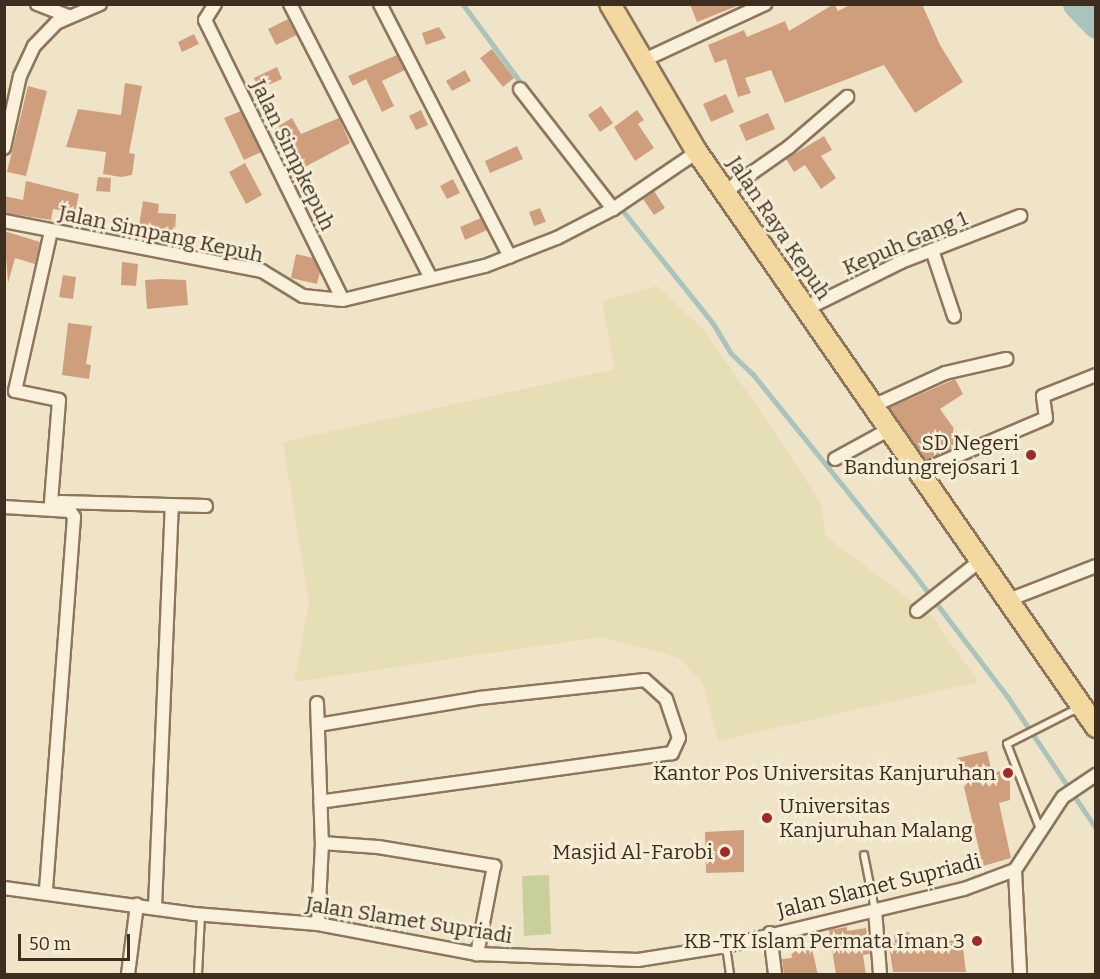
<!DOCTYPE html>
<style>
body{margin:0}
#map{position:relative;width:1100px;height:979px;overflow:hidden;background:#f0e4c8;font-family:Bitter,serif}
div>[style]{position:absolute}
.farmland>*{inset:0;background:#e6deb5}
.green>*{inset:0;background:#c9cf9b}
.stream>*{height:4.5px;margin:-2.25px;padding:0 2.25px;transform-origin:2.25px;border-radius:2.25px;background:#a9c4bc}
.river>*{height:27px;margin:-13.5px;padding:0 13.5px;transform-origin:13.5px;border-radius:13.5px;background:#a9c4bc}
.building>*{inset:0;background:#cf9f7d}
.roads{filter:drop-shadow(2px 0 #8d765c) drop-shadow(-2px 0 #8d765c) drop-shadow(0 2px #8d765c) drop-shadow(0 -2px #8d765c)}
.lane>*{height:6px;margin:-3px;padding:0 3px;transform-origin:3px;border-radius:3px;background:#faf1dc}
.street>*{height:12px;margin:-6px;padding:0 6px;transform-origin:6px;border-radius:6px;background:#faf1dc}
.primary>*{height:20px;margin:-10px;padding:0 10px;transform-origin:10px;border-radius:10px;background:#f3d9a0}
.dots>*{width:16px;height:16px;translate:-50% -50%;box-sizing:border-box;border:3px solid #f7eed8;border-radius:50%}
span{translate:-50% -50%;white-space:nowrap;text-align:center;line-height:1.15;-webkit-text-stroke:5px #f7eed8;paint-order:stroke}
.street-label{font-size:21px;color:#3d2e20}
.poi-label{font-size:21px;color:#3d2e20}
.right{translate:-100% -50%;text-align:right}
.left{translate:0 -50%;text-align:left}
.frame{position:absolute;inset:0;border:6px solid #3d2e20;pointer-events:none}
.scale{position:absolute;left:18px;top:934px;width:112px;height:27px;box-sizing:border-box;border:3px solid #3d2e20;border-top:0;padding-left:8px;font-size:18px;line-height:21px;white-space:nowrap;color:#3d2e20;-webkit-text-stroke:4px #f7eed8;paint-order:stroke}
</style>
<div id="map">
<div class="farmland">
<div style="clip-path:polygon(657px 286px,704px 330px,772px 428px,822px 505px,825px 536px,933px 617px,978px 682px,718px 741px,703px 684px,680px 658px,601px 637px,294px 682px,309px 603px,283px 442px,614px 369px,602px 301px)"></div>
</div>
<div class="green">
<div style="clip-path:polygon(549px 875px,551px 934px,524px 936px,522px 876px)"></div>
</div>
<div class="stream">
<div style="left:463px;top:4px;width:104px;rotate:53.6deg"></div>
<div style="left:568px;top:142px;width:232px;rotate:51.3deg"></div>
<div style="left:713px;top:323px;width:35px;rotate:59deg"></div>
<div style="left:731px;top:353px;width:30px;rotate:44deg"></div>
<div style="left:753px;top:374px;width:248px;rotate:51.1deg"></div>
<div style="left:909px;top:567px;width:163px;rotate:52.7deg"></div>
<div style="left:1008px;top:697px;width:158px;rotate:56.1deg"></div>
</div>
<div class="river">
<div style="left:1076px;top:4px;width:29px;rotate:46deg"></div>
</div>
<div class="building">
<div style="clip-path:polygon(690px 4px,736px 4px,737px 6px,697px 22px)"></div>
<div style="clip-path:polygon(834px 4px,838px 11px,852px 4px,922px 4px,940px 45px,963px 82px,915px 113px,884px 65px,785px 103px,771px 70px,745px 78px,751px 93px,738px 97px,726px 59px,715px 63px,708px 45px,744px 30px,747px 37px,785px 21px,789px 31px)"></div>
<div style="clip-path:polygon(288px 19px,297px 35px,276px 45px,268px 29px)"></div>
<div style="clip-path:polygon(439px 27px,446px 38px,426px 45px,422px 33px)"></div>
<div style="clip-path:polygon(194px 34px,199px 44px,182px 52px,178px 42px)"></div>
<div style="clip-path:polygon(492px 49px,514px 78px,503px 87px,480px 58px)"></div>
<div style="clip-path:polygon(397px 55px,405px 70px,382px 81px,394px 106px,382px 112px,366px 79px,353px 86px,348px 76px)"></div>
<div style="clip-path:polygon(277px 67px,282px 79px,259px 89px,254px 78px)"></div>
<div style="clip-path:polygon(465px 70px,471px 81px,452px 91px,446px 81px)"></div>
<div style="clip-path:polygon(125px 83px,142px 86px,129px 153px,135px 154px,132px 175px,121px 177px,103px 174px,106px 152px,66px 147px,78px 109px,121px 115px)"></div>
<div style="clip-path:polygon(28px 86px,47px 91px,26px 176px,7px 172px)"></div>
<div style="clip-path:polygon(726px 94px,734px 112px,711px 122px,703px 104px)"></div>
<div style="clip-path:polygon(601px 106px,613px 123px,600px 132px,588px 115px)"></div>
<div style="clip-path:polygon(421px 110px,428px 125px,416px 130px,409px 116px)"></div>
<div style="clip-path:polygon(637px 110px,644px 120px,638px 124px,654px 148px,635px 161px,614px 127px)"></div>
<div style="clip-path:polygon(241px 111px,261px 152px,244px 160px,224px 118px)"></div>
<div style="clip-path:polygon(768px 113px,775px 129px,746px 141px,739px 125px)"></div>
<div style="clip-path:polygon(292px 118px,301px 134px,339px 118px,350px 143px,303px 168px,289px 140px,283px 143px,275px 128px)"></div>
<div style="clip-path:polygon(824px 136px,832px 150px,821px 156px,836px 178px,821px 189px,805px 165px,794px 172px,786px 159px)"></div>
<div style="clip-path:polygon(517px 146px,523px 159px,490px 173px,485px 161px)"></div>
<div style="clip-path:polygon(245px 163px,262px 195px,246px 204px,229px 172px)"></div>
<div style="clip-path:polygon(98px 177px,111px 178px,110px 192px,96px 191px)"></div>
<div style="clip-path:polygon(453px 179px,460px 193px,447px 199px,440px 186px)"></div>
<div style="clip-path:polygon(26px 181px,79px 194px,75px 213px,53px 209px,51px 220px,4px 213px,4px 196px,23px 200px)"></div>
<div style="clip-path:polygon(654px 191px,665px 208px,654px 215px,643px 199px)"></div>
<div style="clip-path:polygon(143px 201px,159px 204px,158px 213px,176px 214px,175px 233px,154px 232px,153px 240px,137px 237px)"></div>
<div style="clip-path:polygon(540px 208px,546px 222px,534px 226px,529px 212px)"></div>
<div style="clip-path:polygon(481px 218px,487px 230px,465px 240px,460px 227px)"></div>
<div style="clip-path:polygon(4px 231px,40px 242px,35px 264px,15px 258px,8px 283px)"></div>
<div style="clip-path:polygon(296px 254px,313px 258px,320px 272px,317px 284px,291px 278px)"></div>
<div style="clip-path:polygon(122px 262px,138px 264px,136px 286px,121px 285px)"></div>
<div style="clip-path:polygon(63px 275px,76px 277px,73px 299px,59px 297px)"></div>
<div style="clip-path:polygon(161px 279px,186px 280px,188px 305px,147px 309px,145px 280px)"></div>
<div style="clip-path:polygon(68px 323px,92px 326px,86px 364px,91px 365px,89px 379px,62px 375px)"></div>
<div style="clip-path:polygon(955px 379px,963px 394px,940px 409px,965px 444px,926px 460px,889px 408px)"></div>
<div style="clip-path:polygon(987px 751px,992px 773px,1004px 770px,1010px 776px,1010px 800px,999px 803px,1011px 858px,983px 866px,957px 758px)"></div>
<div style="clip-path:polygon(744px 830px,744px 872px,706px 873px,705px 832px)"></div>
<div style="clip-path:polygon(847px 927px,847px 931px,866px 928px,870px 954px,863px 955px,866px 975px,836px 975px,829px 930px)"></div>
<div style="clip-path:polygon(909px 932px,911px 942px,962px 940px,966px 972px,893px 972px,889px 945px,895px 943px,894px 935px)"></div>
<div style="clip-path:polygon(812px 949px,818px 975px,784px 975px,782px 959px,792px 958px,791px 952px)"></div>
</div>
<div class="roads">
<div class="lane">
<div style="left:1040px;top:829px;width:91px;rotate:-111.2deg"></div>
<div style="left:1007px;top:744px;width:80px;rotate:-26.9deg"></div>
<div style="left:864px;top:855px;width:56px;rotate:78.7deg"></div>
<div style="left:726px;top:946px;width:28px;rotate:82deg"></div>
<div style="left:198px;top:974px;width:59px;rotate:-87.1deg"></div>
</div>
<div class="street">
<div style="left:37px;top:4px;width:33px;rotate:21deg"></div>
<div style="left:215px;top:4px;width:19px;rotate:122deg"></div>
<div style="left:205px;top:20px;width:312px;rotate:63.8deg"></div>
<div style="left:290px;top:4px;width:308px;rotate:62.8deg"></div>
<div style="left:380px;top:4px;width:284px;rotate:62.8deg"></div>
<div style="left:642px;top:61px;width:136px;rotate:-24.9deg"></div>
<div style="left:520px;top:89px;width:152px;rotate:52.2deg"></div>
<div style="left:4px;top:148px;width:74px;rotate:-77.5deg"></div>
<div style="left:20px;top:76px;width:33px;rotate:-65deg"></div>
<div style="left:34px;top:46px;width:32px;rotate:-46deg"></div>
<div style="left:56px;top:23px;width:48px;rotate:-23.4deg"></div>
<div style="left:726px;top:191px;width:77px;rotate:-34.9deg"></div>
<div style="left:789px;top:147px;width:77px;rotate:-40.8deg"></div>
<div style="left:4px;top:221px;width:263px;rotate:11deg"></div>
<div style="left:262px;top:271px;width:48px;rotate:31.4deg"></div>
<div style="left:303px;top:296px;width:40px;rotate:5.7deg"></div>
<div style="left:343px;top:300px;width:146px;rotate:-13.5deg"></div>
<div style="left:485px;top:266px;width:77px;rotate:-21.3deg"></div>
<div style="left:557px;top:238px;width:63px;rotate:-27.4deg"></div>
<div style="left:613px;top:209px;width:102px;rotate:-34.2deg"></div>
<div style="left:932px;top:250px;width:70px;rotate:71.6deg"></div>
<div style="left:806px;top:309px;width:106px;rotate:-26.3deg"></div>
<div style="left:901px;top:262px;width:128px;rotate:-21.1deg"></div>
<div style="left:873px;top:406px;width:79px;rotate:-24.6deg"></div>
<div style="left:945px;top:373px;width:63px;rotate:-12.9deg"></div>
<div style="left:835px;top:459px;width:63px;rotate:-28.6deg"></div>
<div style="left:919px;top:472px;width:138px;rotate:-23deg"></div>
<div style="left:1046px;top:418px;width:22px;rotate:-98deg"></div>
<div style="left:1043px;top:396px;width:57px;rotate:-21.6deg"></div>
<div style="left:51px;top:502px;width:102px;rotate:-85.5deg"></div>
<div style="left:59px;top:400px;width:45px;rotate:-168.4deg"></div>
<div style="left:15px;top:391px;width:164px;rotate:-77.3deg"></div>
<div style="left:60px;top:502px;width:146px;rotate:1.6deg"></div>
<div style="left:4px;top:507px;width:66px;rotate:3.5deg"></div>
<div style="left:70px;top:511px;width:7px;rotate:56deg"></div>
<div style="left:74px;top:517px;width:377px;rotate:94.3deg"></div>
<div style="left:1008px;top:600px;width:94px;rotate:-21.1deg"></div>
<div style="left:917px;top:611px;width:82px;rotate:-38.6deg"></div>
<div style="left:317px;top:703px;width:140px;rotate:88deg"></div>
<div style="left:322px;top:843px;width:81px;rotate:92.8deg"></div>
<div style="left:318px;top:725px;width:163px;rotate:-9.5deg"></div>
<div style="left:479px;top:698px;width:167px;rotate:-6.2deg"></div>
<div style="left:645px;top:680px;width:28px;rotate:42deg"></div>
<div style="left:666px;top:699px;width:41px;rotate:71.6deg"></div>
<div style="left:679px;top:738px;width:17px;rotate:115deg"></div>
<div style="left:672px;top:753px;width:355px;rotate:172.1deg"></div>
<div style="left:322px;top:843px;width:56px;rotate:4.1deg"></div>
<div style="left:378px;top:847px;width:118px;rotate:9.3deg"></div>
<div style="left:494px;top:866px;width:90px;rotate:100.9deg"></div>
<div style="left:1015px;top:870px;width:104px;rotate:87.2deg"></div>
<div style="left:4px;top:888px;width:192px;rotate:7.8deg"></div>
<div style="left:194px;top:914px;width:124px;rotate:4.6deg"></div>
<div style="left:318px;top:924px;width:162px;rotate:10.7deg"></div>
<div style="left:477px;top:954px;width:161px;rotate:2.1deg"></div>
<div style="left:638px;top:960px;width:89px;rotate:-9deg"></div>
<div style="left:726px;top:946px;width:245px;rotate:-13.5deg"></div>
<div style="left:964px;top:889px;width:54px;rotate:-20.4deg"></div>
<div style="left:1015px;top:870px;width:87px;rotate:-56.7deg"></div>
<div style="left:1063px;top:797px;width:40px;rotate:-34deg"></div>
<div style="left:155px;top:907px;width:401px;rotate:-87.6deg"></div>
<div style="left:875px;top:910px;width:64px;rotate:85.5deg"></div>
<div style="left:770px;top:933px;width:41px;rotate:83deg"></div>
<div style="left:128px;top:974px;width:70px;rotate:-82.6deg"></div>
</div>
<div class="primary">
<div style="left:610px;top:4px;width:172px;rotate:59.6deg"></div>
<div style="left:697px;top:152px;width:700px;rotate:55.24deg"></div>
</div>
</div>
<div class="dots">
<div style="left:1031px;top:455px;background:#9e2a2b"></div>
<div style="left:1008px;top:773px;background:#9e2a2b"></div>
<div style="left:767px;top:818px;background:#9e2a2b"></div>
<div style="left:725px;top:852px;background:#9e2a2b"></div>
<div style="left:977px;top:941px;background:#9e2a2b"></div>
</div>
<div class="street-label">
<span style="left:293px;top:155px;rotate:64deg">Jalan Simpkepuh</span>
<span style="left:779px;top:228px;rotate:56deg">Jalan Raya Kepuh</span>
<span style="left:161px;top:234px;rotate:12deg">Jalan Simpang Kepuh</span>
<span style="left:905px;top:243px;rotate:-23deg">Kepuh Gang 1</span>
<span style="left:879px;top:886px;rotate:-14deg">Jalan Slamet Supriadi</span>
<span style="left:409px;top:920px;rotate:9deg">Jalan Slamet Supriadi</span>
</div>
<div class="poi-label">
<span class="right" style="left:1019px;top:455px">SD Negeri<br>Bandungrejosari 1</span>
<span class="right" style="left:996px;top:773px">Kantor Pos Universitas Kanjuruhan</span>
<span class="left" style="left:779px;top:818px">Universitas<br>Kanjuruhan Malang</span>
<span class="right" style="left:713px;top:852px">Masjid Al-Farobi</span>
<span class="right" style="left:965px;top:941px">KB-TK Islam Permata Iman 3</span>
</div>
<div class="frame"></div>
<div class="scale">50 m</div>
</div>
